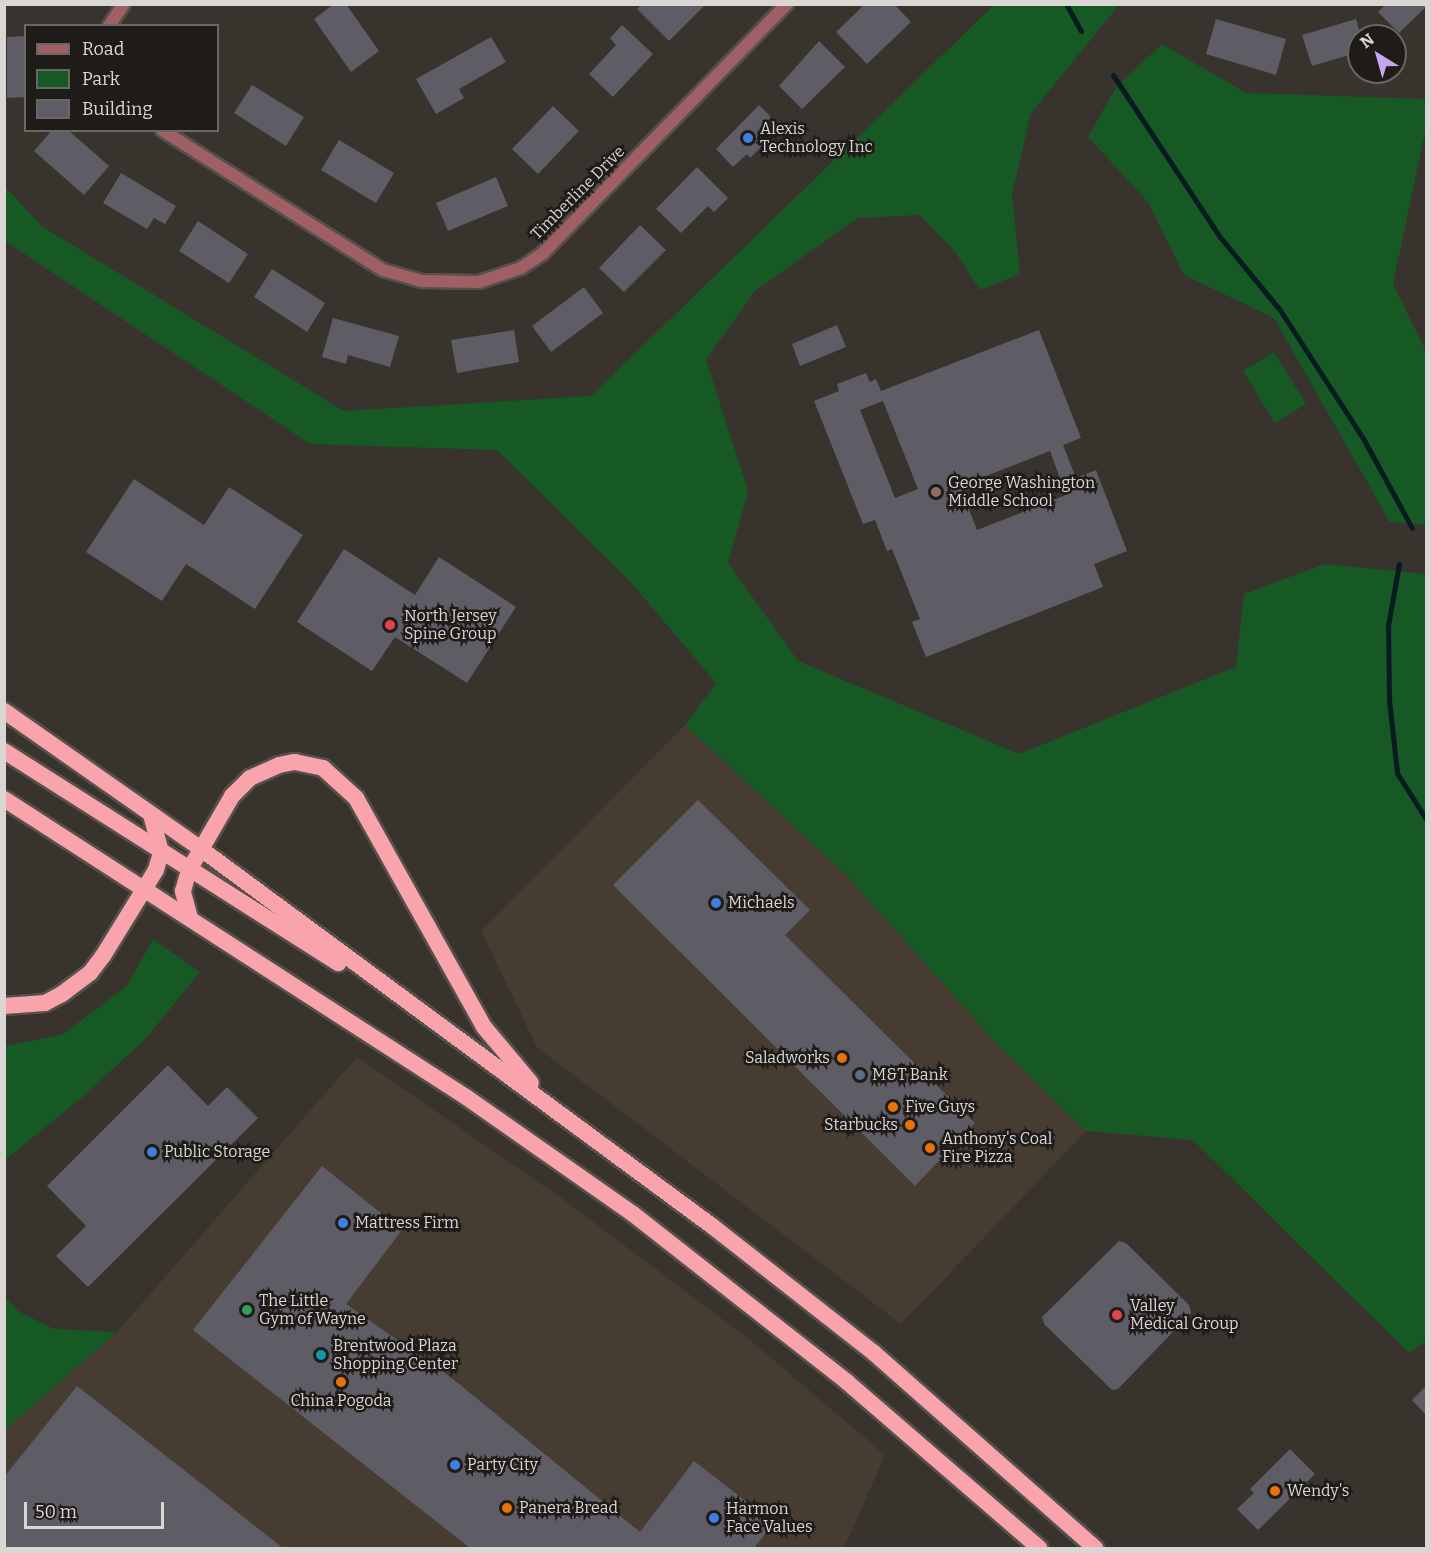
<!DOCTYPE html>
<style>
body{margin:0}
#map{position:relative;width:1431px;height:1553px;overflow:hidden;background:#39332e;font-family:Bitter,serif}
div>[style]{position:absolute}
.built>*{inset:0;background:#473c32}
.green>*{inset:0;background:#165924}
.stream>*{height:5px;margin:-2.5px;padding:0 2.5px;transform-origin:2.5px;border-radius:2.5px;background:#081b1f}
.building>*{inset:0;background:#5e5c64}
.roads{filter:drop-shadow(2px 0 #56504c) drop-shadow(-2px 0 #56504c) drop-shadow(0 2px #56504c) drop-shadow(0 -2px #56504c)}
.minor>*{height:12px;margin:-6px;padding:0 6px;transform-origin:6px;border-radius:6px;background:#a05f65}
.trunk>*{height:16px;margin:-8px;padding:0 8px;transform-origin:8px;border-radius:8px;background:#f9a4ac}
.dots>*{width:16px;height:16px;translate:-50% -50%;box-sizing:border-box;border:3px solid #1e1b19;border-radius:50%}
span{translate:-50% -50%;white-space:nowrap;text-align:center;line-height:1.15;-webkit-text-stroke:5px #1e1b19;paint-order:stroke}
.poi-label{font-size:16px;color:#dad6d3}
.left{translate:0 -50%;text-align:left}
.right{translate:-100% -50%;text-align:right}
.street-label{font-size:16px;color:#dad6d3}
.frame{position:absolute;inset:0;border:6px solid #dad6d3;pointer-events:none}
.legend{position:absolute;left:24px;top:24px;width:195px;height:108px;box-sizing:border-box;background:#1e1b19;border:2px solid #696663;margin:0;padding:8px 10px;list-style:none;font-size:18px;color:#dad6d3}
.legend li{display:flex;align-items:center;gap:12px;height:30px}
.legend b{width:30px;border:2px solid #696663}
.north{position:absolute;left:1347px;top:24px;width:60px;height:60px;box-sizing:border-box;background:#1e1b19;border:2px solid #696663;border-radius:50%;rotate:323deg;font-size:16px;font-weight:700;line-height:24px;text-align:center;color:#dad6d3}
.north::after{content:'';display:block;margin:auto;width:21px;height:27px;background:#c6a6f0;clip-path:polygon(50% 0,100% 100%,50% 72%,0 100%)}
.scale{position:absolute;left:24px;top:1502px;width:140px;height:27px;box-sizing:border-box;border:3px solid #dad6d3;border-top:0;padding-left:8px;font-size:18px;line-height:21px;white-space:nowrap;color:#dad6d3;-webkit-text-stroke:4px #1e1b19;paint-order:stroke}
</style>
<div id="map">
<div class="built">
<div style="clip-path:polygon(685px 725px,846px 875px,996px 1043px,1086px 1131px,901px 1324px,537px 1047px,481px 931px)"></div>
<div style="clip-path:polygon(357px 1057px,557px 1195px,750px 1340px,885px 1455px,844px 1548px,5px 1548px,4px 1430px,117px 1332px)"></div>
</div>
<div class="green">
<div style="clip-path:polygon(995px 4px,1119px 5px,1031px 113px,1012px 194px,1020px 274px,980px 290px,953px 249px,920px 215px,858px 218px,755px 291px,706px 360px,748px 491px,728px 563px,798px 661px,1019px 754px,1236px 667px,1244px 594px,1325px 564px,1426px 574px,1426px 1341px,1409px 1353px,1193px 1140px,1086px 1131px,996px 1043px,846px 875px,685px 725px,716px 683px,628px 579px,497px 450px,310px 444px,5px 241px,5px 187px,43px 227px,344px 411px,591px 396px)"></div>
<div style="clip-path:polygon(1162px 44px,1246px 93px,1426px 99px,1426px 128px,1393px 284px,1426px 351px,1426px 525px,1390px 522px,1274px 318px,1184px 275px,1148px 202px,1088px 137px,1116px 87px)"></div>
<div style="clip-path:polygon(1274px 352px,1306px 404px,1275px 423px,1243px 371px)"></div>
<div style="clip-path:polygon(153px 939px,200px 972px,147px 1037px,85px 1095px,5px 1160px,5px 1046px,62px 1035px,127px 986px)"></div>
<div style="clip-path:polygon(5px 1297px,18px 1311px,54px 1329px,117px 1332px,5px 1430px)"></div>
</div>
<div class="stream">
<div style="left:1066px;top:4px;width:31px;rotate:61deg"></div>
<div style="left:1113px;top:75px;width:194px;rotate:56.6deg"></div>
<div style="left:1220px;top:237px;width:94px;rotate:50.6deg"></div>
<div style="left:1280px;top:310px;width:155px;rotate:57.1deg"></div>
<div style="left:1364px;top:440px;width:100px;rotate:61.4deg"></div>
<div style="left:1399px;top:564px;width:62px;rotate:100.2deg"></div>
<div style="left:1388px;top:625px;width:75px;rotate:89.2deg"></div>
<div style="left:1389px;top:700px;width:73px;rotate:83.7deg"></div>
<div style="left:1397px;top:773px;width:54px;rotate:57.8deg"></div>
</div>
<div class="building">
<div style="clip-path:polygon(334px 4px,346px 4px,379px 51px,351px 72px,314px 19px)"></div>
<div style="clip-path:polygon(642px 4px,706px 4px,669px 41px,637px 9px)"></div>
<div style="clip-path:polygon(860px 4px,894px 4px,911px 22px,867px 64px,836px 32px,862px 7px)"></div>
<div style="clip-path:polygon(1386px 4px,1426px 4px,1426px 7px,1399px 33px,1378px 12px)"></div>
<div style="clip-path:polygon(1216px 19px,1286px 39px,1276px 75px,1206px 54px)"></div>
<div style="clip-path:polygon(1356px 19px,1361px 36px,1359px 52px,1312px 66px,1302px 35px)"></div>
<div style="clip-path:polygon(622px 25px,653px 54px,613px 97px,589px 74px,616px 45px,610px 38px)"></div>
<div style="clip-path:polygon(26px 36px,26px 97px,7px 98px,7px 37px)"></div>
<div style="clip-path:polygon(491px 37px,506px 62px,459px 89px,464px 98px,436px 114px,416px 79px)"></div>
<div style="clip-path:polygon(819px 41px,845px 67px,802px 109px,779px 86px)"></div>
<div style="clip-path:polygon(252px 85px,304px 117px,286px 146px,234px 113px)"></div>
<div style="clip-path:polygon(759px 105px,781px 127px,750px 158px,747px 154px,733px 167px,716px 149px)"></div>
<div style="clip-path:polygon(553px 106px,579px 131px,538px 174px,512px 149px)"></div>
<div style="clip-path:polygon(52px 130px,68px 130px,109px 166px,84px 195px,34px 151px)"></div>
<div style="clip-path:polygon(339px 140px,394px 173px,376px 203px,321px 170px)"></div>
<div style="clip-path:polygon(697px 167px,728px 198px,714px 212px,708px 206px,681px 233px,656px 209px)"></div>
<div style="clip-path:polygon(121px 173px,176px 206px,165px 224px,154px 218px,147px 229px,103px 203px)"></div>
<div style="clip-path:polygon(496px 177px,508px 206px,448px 231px,436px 203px)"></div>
<div style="clip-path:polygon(198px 221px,248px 254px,229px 283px,179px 251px)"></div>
<div style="clip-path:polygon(640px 225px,666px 250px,624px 292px,599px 268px)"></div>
<div style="clip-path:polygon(272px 269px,325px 303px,307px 332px,254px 297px)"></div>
<div style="clip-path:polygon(584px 287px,603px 313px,551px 352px,532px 326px)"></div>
<div style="clip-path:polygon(333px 318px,399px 336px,390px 367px,348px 355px,346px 364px,322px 357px)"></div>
<div style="clip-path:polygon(837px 325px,846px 347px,800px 366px,792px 344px)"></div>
<div style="clip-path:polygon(514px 330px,519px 362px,457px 373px,451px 340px)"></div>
<div style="clip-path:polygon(evenodd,1039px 330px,1081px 438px,1063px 445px,1076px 478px,1096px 470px,1127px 551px,1094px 564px,1103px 587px,926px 657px,912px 622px,920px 619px,892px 549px,887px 551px,875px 520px,863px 524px,814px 401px,839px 391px,837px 384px,866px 373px,870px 382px,876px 379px,881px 391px,1039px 330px,883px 401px,918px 489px,895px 498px,860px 410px,883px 401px,1039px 330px,1050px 451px,1066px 495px,977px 530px,960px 486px,1050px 451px)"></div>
<div style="clip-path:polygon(134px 479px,204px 525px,229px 487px,303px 535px,255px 609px,186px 564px,162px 601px,86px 552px)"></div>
<div style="clip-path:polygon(344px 549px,415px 595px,439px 557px,516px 607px,467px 683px,395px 637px,372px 671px,297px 622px)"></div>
<div style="clip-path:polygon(698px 800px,810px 910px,785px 935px,975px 1123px,915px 1186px,613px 885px)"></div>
<div style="clip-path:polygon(168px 1065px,208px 1106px,227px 1087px,258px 1118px,88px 1287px,56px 1256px,86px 1226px,47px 1186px)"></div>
<div style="clip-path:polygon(322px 1166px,402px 1230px,346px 1304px,453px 1379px,640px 1532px,694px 1461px,774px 1523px,754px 1548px,470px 1548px,193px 1330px)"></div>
<div style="clip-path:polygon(1119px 1241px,1126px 1243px,1189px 1305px,1191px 1313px,1118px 1389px,1112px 1390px,1044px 1324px,1042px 1317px)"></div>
<div style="clip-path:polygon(77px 1386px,283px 1548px,4px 1548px,4px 1477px)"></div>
<div style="clip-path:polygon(1426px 1386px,1426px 1415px,1412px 1400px)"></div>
<div style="clip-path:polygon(1290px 1449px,1315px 1474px,1258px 1530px,1237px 1509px,1254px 1493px,1250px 1489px)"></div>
</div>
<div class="roads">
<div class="minor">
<div style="left:109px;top:26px;width:27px;rotate:-56deg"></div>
<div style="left:162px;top:130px;width:262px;rotate:32.4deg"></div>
<div style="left:383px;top:270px;width:41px;rotate:15.8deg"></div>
<div style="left:422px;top:281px;width:57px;rotate:1deg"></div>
<div style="left:479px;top:282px;width:44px;rotate:-18.4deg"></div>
<div style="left:521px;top:268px;width:27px;rotate:-34deg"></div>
<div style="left:543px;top:253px;width:349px;rotate:-45.6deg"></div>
</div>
<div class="trunk">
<div style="left:4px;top:711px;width:241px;rotate:35deg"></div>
<div style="left:201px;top:849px;width:635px;rotate:36.42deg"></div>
<div style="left:712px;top:1226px;width:206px;rotate:38.1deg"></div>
<div style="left:874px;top:1353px;width:295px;rotate:41.4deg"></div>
<div style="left:4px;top:751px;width:396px;rotate:32.4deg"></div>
<div style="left:4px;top:799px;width:550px;rotate:32.82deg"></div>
<div style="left:466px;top:1097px;width:204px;rotate:35deg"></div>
<div style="left:633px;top:1214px;width:272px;rotate:38.1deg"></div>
<div style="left:847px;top:1382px;width:254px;rotate:40.8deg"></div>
<div style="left:190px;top:918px;width:28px;rotate:-105deg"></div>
<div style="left:183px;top:891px;width:22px;rotate:-74deg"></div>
<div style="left:189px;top:870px;width:86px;rotate:-59.8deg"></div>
<div style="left:232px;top:796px;width:25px;rotate:-45deg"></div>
<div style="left:250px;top:778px;width:32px;rotate:-24deg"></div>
<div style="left:279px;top:765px;width:16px;rotate:-11deg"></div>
<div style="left:295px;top:762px;width:29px;rotate:12deg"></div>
<div style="left:323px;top:768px;width:45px;rotate:42.3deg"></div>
<div style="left:356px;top:798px;width:262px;rotate:60.8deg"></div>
<div style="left:484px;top:1027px;width:73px;rotate:50deg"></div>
<div style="left:4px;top:1006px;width:41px;rotate:-4.2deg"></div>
<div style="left:45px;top:1003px;width:19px;rotate:-28deg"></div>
<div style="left:62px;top:994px;width:35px;rotate:-37deg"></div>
<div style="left:90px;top:973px;width:21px;rotate:-53deg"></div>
<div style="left:103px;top:956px;width:101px;rotate:-58.4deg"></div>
<div style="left:156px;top:870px;width:19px;rotate:-74deg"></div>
<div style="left:161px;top:852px;width:39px;rotate:-105deg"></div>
</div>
</div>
<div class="dots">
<div style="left:748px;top:138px;background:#3f7fe0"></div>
<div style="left:936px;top:492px;background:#8d6e63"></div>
<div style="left:390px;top:625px;background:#e0444e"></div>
<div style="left:716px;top:903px;background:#3f7fe0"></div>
<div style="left:842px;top:1058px;background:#e8710a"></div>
<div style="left:860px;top:1075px;background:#5c6f8a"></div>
<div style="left:893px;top:1107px;background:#e8710a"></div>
<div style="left:910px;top:1125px;background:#e8710a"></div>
<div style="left:930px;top:1148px;background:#e8710a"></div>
<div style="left:152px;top:1152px;background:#3f7fe0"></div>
<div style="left:343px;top:1223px;background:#3f7fe0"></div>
<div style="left:247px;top:1310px;background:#2e9e5b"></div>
<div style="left:1117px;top:1315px;background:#e0444e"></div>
<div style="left:321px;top:1355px;background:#0f9aa8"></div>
<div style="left:341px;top:1382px;background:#e8710a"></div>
<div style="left:455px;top:1465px;background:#3f7fe0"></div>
<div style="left:1275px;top:1491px;background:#e8710a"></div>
<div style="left:507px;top:1508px;background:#e8710a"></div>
<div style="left:714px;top:1518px;background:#3f7fe0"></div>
</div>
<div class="poi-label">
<span class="left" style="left:760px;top:138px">Alexis<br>Technology Inc</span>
<span class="left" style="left:948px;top:492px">George Washington<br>Middle School</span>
<span class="left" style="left:404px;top:625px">North Jersey<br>Spine Group</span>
<span class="left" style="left:728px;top:903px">Michaels</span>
<span class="right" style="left:830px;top:1058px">Saladworks</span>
<span class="left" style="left:872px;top:1075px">M&amp;T Bank</span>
<span class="left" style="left:905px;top:1107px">Five Guys</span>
<span class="right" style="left:898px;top:1125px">Starbucks</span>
<span class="left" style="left:942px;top:1148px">Anthony's Coal<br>Fire Pizza</span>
<span class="left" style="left:164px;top:1152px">Public Storage</span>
<span class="left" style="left:355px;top:1223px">Mattress Firm</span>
<span class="left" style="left:259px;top:1310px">The Little<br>Gym of Wayne</span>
<span class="left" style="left:1130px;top:1315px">Valley<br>Medical Group</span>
<span class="left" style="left:333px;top:1355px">Brentwood Plaza<br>Shopping Center</span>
<span style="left:341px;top:1401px">China Pogoda</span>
<span class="left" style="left:467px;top:1465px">Party City</span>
<span class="left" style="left:1287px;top:1491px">Wendy's</span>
<span class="left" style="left:519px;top:1508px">Panera Bread</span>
<span class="left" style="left:726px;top:1518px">Harmon<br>Face Values</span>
</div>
<div class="street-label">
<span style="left:578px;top:193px;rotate:-45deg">Timberline Drive</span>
</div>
<div class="frame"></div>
<ul class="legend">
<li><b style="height:8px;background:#a05f65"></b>Road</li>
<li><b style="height:16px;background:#165924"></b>Park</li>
<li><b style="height:16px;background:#5e5c64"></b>Building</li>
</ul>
<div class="north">N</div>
<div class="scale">50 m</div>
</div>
